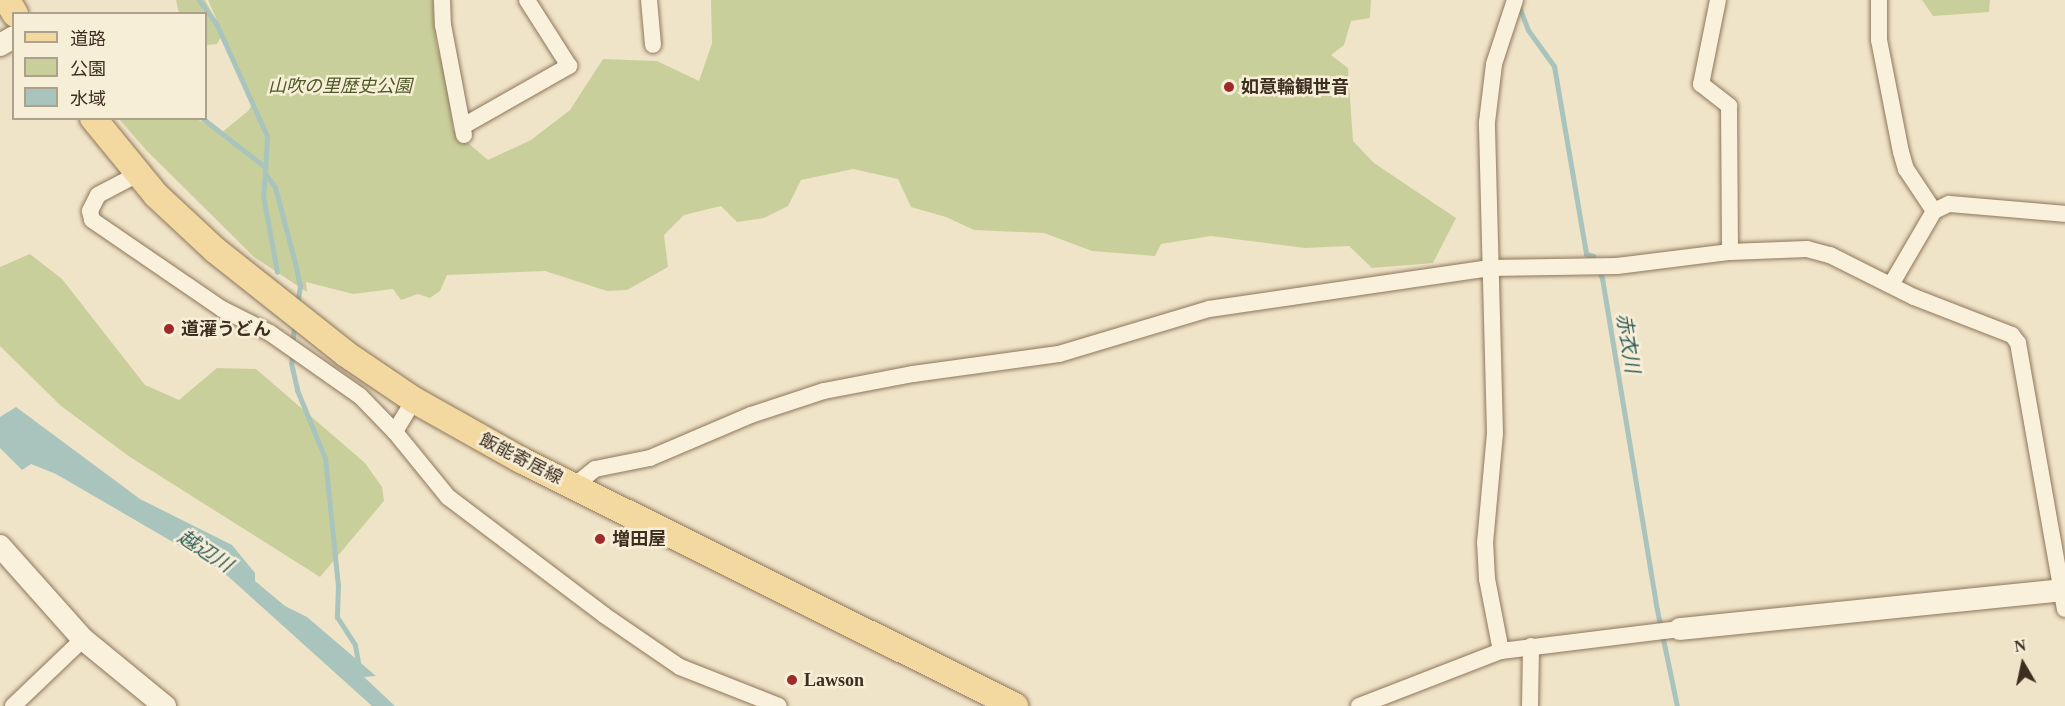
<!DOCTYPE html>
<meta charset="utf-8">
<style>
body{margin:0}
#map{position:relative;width:2065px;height:706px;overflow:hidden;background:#f0e4c8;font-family:"Times New Roman","Noto Sans JP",serif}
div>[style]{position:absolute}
.green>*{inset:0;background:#c9cf9b}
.water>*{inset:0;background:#a9c4bc}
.stream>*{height:5px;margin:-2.5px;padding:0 2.5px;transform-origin:2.5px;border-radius:2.5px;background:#a9c4bc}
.roads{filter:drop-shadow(0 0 2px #8d765c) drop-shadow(0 0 2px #8d765c)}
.street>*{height:16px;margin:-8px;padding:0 8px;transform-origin:8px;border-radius:8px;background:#faf1dc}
.secondary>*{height:22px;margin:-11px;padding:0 11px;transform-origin:11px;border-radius:11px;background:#faf1dc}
.primary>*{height:26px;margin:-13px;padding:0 13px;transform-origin:13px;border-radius:13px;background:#f3d9a0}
.dots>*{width:16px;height:16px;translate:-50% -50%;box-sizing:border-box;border:3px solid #f7eed8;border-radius:50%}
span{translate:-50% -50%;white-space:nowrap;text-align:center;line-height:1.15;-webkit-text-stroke:5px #f7eed8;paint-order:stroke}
.park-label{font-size:18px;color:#4d5a26;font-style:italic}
.poi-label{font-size:18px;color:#3d2e20;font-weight:700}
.left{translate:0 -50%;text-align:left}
.street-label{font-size:18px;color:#3d2e20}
.water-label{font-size:20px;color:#2f5d5a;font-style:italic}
.legend{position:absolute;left:12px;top:12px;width:195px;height:108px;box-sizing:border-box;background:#f7eed8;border:2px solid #ada18e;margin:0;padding:8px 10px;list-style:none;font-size:18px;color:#3d2e20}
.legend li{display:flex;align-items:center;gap:12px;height:30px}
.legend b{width:30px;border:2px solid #ada18e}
.north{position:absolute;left:1993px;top:634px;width:60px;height:60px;-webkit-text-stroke:4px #f7eed8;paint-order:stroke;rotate:351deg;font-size:16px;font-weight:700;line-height:24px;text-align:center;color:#3d2e20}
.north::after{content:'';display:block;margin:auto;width:21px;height:27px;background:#3d2e20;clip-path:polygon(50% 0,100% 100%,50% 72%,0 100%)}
</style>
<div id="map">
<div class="green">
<i style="clip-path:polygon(176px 0,205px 0,223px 33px,217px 44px,206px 45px,206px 14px,179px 13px)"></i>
<i style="clip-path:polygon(208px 0,433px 0,436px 42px,446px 79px,453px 130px,488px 160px,531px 140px,570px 110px,603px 59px,657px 61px,699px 81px,712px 43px,711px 0,1371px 0,1370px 18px,1351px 21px,1344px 45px,1331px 55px,1348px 68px,1353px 141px,1374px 163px,1456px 218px,1433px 263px,1372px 268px,1349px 246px,1305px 248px,1211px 236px,1161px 244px,1155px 256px,1092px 251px,1044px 233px,974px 230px,946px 217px,911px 207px,898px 179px,853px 169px,801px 180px,788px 206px,764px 218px,737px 222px,721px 206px,684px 215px,664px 235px,668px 267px,627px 290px,607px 291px,545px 271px,447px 275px,440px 291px,430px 298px,418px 294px,401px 300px,393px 289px,353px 294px,306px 282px,307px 292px,254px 257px,147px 151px,119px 119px,197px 119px,221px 133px,248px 111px,253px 103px)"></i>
<i style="clip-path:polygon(1922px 0,1990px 0,1989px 12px,1933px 16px)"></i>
<i style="clip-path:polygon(30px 254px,62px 279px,145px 385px,179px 400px,217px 368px,256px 369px,365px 463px,382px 487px,384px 501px,320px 577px,130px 457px,61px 406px,0 346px,0 267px)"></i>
</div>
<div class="water">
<i style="clip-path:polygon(16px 407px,140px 499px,232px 545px,255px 573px,255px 581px,285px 606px,307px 617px,376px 676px,364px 677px,395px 706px,372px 706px,221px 570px,56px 474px,31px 464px,22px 470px,0 448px,0 417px)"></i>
</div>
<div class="stream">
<i style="left:199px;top:0;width:29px;rotate:54deg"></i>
<i style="left:216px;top:23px;width:124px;rotate:65.7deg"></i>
<i style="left:267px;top:136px;width:38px;rotate:93deg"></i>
<i style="left:265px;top:174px;width:16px;rotate:52deg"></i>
<i style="left:275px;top:187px;width:79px;rotate:75.3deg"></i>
<i style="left:295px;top:263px;width:24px;rotate:78deg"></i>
<i style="left:300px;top:286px;width:20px;rotate:99deg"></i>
<i style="left:1518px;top:4px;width:28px;rotate:69deg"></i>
<i style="left:1528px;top:30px;width:44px;rotate:54.2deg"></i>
<i style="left:1554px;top:66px;width:191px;rotate:80.3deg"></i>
<i style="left:1586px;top:254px;width:7px;rotate:16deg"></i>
<i style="left:1593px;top:256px;width:24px;rotate:68deg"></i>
<i style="left:1602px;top:278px;width:331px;rotate:80.6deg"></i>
<i style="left:1656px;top:605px;width:103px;rotate:78.3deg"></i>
<i style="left:202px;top:118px;width:80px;rotate:37.9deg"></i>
<i style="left:265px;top:174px;width:21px;rotate:95deg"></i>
<i style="left:263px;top:195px;width:78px;rotate:79.7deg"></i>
<i style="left:294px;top:324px;width:39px;rotate:94deg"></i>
<i style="left:291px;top:363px;width:28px;rotate:77deg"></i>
<i style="left:297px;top:390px;width:74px;rotate:67.6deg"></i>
<i style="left:325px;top:458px;width:128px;rotate:84.2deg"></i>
<i style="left:338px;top:585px;width:32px;rotate:92deg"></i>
<i style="left:337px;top:617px;width:33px;rotate:57deg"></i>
<i style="left:355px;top:645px;width:22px;rotate:80deg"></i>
</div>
<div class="roads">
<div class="street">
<i style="left:442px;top:0;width:25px;rotate:88deg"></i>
<i style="left:443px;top:25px;width:112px;rotate:79.2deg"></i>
<i style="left:649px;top:0;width:45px;rotate:84.9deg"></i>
<i style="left:1718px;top:0;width:86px;rotate:101.4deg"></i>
<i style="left:1701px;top:84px;width:36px;rotate:38deg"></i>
<i style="left:1729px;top:106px;width:146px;rotate:89.6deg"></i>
<i style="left:1879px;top:0;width:40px;rotate:90deg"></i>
<i style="left:1879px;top:40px;width:114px;rotate:78.9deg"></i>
<i style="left:1901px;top:152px;width:18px;rotate:74deg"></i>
<i style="left:1906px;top:169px;width:50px;rotate:56.3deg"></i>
<i style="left:465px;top:125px;width:120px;rotate:-29.6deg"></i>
<i style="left:569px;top:66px;width:78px;rotate:-122.5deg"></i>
<i style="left:138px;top:174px;width:45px;rotate:152.3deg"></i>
<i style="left:98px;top:195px;width:18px;rotate:117deg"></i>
<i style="left:90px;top:211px;width:9px;rotate:77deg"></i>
<i style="left:92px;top:220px;width:158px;rotate:34.4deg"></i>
<i style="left:222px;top:309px;width:54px;rotate:26.6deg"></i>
<i style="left:270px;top:333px;width:110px;rotate:35deg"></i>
<i style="left:360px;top:396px;width:50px;rotate:45.8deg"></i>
<i style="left:1892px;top:283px;width:83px;rotate:-59.7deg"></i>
<i style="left:1934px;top:211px;width:17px;rotate:-25deg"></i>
<i style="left:1949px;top:204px;width:116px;rotate:4.9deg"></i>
<i style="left:414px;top:400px;width:37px;rotate:121deg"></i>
<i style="left:395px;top:432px;width:84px;rotate:50.8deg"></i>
<i style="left:448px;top:497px;width:196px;rotate:37.1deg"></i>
<i style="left:604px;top:615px;width:92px;rotate:34.4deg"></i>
<i style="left:680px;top:667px;width:106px;rotate:21.5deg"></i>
<i style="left:574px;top:486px;width:27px;rotate:-39deg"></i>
<i style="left:595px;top:469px;width:56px;rotate:-11.3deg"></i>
<i style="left:650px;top:458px;width:110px;rotate:-23.1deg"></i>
<i style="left:751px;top:415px;width:77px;rotate:-18.2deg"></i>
<i style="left:824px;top:391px;width:91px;rotate:-10.8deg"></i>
<i style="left:913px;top:374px;width:147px;rotate:-7.8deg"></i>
<i style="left:1059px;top:354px;width:157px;rotate:-16.7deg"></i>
<i style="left:1209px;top:309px;width:284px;rotate:-8.3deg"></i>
<i style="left:1490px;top:268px;width:127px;rotate:-0.9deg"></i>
<i style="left:1617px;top:266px;width:114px;rotate:-7.1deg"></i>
<i style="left:1730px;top:252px;width:77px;rotate:-2.2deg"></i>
<i style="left:1807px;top:249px;width:24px;rotate:15deg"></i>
<i style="left:1830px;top:255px;width:94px;rotate:26.6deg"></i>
<i style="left:1914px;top:297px;width:105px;rotate:21.2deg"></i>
<i style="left:2012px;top:335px;width:10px;rotate:53deg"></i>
<i style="left:2018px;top:343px;width:270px;rotate:80deg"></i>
<i style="left:1501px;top:651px;width:73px;rotate:-101deg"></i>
<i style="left:1487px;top:579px;width:36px;rotate:-93deg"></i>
<i style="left:1485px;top:543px;width:110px;rotate:-84.8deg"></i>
<i style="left:1495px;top:433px;width:311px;rotate:-91.5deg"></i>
<i style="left:1487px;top:122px;width:58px;rotate:-83.1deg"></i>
<i style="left:1494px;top:64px;width:67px;rotate:-71.8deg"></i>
<i style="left:13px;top:706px;width:97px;rotate:-43.7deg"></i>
<i style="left:1359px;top:706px;width:152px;rotate:-21.2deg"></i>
<i style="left:1501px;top:651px;width:180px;rotate:-7deg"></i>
<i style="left:1530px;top:706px;width:60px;rotate:-89deg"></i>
</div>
<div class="secondary">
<i style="left:0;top:45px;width:16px;rotate:-30deg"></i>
<i style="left:0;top:546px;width:125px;rotate:48.3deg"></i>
<i style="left:83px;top:639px;width:106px;rotate:39.3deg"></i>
<i style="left:1680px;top:629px;width:387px;rotate:-5.8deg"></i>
</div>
<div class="primary">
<i style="left:7px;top:0;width:16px;rotate:60deg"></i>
<i style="left:93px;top:118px;width:99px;rotate:50.7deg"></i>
<i style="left:156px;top:195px;width:81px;rotate:43deg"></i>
<i style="left:215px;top:250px;width:167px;rotate:38.4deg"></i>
<i style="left:346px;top:354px;width:82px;rotate:34.1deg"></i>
<i style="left:414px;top:400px;width:123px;rotate:29.3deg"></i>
<i style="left:521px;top:460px;width:552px;rotate:26.47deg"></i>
</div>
</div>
<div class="dots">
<i style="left:1229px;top:87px;background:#9e2a2b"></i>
<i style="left:169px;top:329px;background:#9e2a2b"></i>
<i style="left:600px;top:539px;background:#9e2a2b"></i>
<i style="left:792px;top:680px;background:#9e2a2b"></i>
</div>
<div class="park-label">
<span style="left:340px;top:86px">山吹の里歴史公園</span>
</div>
<div class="poi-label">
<span class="left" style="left:1241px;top:87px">如意輪観世音</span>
<span class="left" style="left:181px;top:329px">道灌うどん</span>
<span class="left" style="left:612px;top:539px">増田屋</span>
<span class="left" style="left:804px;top:680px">Lawson</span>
</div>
<div class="street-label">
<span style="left:521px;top:459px;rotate:27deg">飯能寄居線</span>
</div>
<div class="water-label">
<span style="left:1628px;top:343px;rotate:81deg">赤衣川</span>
<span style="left:205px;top:551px;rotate:33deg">越辺川</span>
</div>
<ul class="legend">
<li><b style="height:8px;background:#f3d9a0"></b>道路</li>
<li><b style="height:16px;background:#c9cf9b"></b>公園</li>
<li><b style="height:16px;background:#a9c4bc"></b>水域</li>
</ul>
<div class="north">N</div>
</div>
